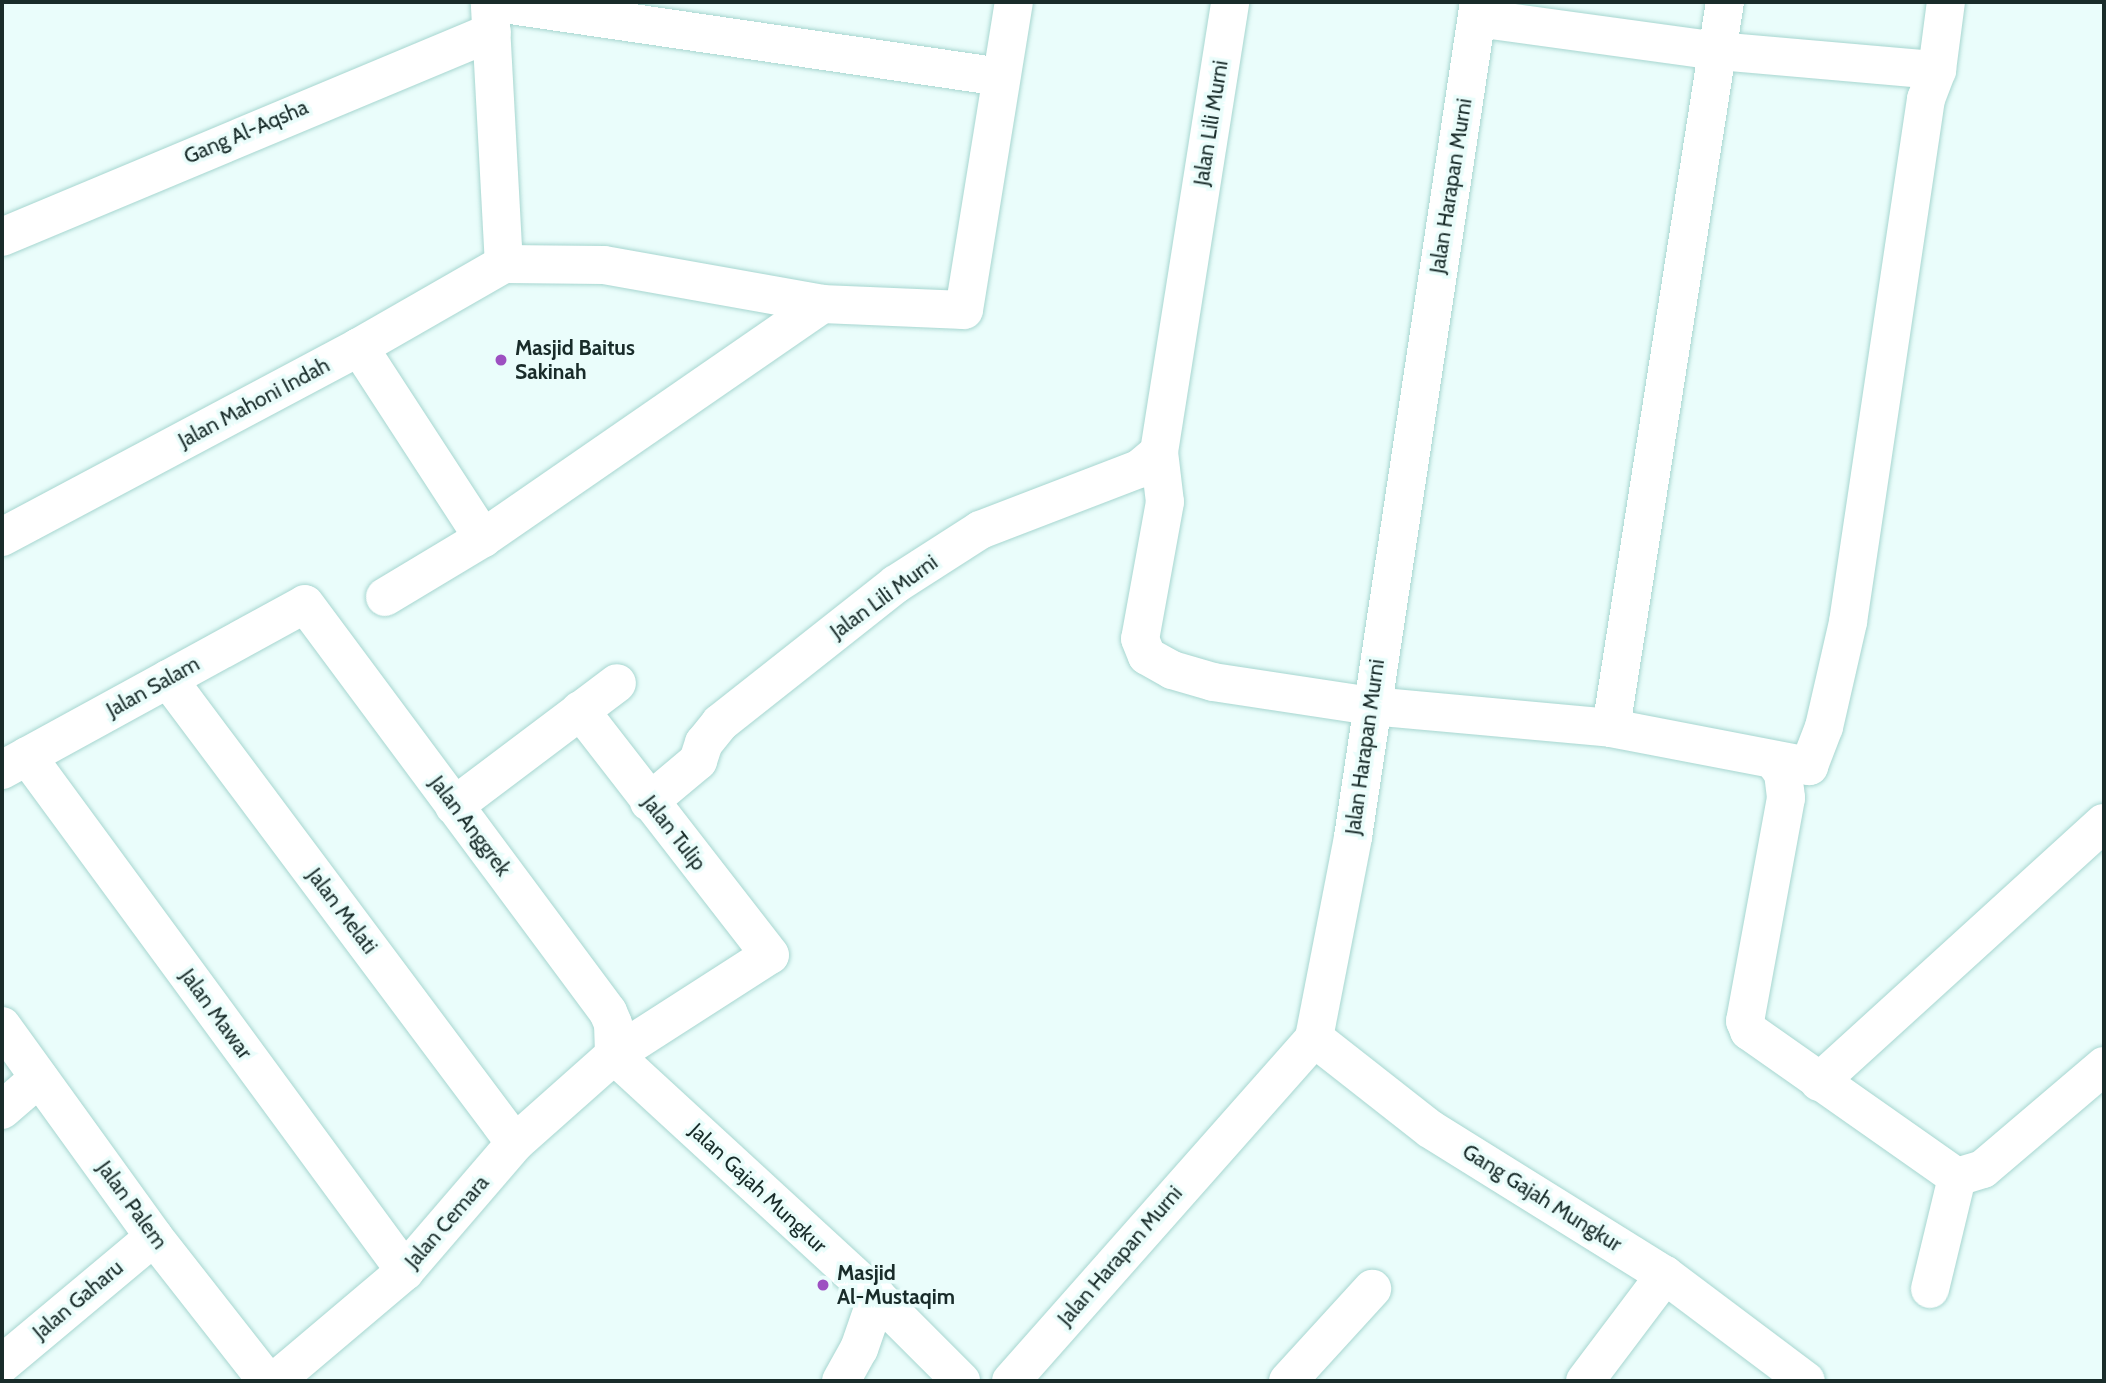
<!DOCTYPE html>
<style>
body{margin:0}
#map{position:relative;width:2106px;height:1383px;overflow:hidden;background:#eafdfb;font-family:Cabin,sans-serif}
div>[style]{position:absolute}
.roads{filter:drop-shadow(0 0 2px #a7d6d0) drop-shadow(0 0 2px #a7d6d0)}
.minor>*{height:38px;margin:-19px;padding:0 19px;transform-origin:19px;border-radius:19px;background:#fff}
.dots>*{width:19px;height:19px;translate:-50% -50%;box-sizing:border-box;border:4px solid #eafdfb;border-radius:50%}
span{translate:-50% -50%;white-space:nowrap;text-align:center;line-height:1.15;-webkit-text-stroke:7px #eafdfb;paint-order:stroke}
.street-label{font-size:21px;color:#192c2a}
.poi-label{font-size:21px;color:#192c2a;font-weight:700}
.left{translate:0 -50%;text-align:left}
.frame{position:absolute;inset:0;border:4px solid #192c2a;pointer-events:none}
</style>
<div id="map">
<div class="roads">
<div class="minor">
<i style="left:490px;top:2px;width:516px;rotate:8.35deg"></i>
<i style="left:490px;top:7px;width:257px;rotate:86.9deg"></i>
<i style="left:1477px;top:18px;width:243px;rotate:7.8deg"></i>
<i style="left:1718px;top:51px;width:220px;rotate:5deg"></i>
<i style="left:2px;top:237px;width:531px;rotate:-22.7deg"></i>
<i style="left:504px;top:264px;width:100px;rotate:0.6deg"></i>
<i style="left:604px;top:265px;width:221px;rotate:10.1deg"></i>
<i style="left:822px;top:304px;width:142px;rotate:2.4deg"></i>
<i style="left:964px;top:310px;width:312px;rotate:-80.8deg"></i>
<i style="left:359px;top:347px;width:228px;rotate:57deg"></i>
<i style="left:1159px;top:452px;width:50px;rotate:83.2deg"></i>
<i style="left:1165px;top:502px;width:139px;rotate:100.3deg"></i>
<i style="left:1140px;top:639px;width:18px;rotate:68deg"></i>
<i style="left:1147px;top:656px;width:29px;rotate:29deg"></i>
<i style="left:1172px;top:670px;width:43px;rotate:16.3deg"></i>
<i style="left:1213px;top:682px;width:160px;rotate:8.6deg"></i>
<i style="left:1371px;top:706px;width:241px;rotate:5.2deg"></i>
<i style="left:1611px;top:728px;width:202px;rotate:10.9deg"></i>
<i style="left:1809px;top:766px;width:42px;rotate:-69deg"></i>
<i style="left:1824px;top:727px;width:108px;rotate:-77.1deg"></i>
<i style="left:1848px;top:622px;width:529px;rotate:-81.52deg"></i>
<i style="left:1926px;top:99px;width:31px;rotate:-69deg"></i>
<i style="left:1937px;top:70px;width:69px;rotate:-82.5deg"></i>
<i style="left:2px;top:537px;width:404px;rotate:-28deg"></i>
<i style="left:359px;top:347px;width:167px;rotate:-29.8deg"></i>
<i style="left:385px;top:597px;width:114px;rotate:-31deg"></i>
<i style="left:483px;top:538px;width:412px;rotate:-34.6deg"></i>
<i style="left:168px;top:679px;width:579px;rotate:53.21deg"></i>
<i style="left:1611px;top:728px;width:735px;rotate:-81.08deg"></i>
<i style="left:27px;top:756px;width:639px;rotate:53.72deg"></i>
<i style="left:1774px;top:761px;width:15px;rotate:53deg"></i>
<i style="left:1783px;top:773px;width:25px;rotate:83deg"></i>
<i style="left:1786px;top:798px;width:227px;rotate:100.4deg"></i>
<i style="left:1745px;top:1021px;width:11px;rotate:68deg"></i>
<i style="left:1749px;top:1031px;width:254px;rotate:35.1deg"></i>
<i style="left:1957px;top:1177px;width:27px;rotate:-17deg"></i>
<i style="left:1983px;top:1169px;width:159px;rotate:-40.4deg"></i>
<i style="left:2px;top:770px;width:345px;rotate:-28.7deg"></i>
<i style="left:305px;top:604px;width:508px;rotate:53.4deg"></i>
<i style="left:608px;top:1012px;width:13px;rotate:67deg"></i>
<i style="left:613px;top:1024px;width:31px;rotate:88deg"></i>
<i style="left:649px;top:802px;width:64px;rotate:-39.9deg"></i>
<i style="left:698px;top:761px;width:19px;rotate:-72deg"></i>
<i style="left:704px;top:743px;width:26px;rotate:-51deg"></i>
<i style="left:720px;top:723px;width:224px;rotate:-38.3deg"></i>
<i style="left:896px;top:584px;width:100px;rotate:-32.7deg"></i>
<i style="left:980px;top:530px;width:170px;rotate:-21deg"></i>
<i style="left:1139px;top:469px;width:26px;rotate:-40deg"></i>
<i style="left:1159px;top:452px;width:456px;rotate:-81deg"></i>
<i style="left:454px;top:806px;width:204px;rotate:-37deg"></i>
<i style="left:2px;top:1026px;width:260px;rotate:54.2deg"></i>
<i style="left:154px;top:1237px;width:183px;rotate:51.9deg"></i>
<i style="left:1314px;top:1038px;width:147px;rotate:38.1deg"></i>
<i style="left:1430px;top:1129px;width:277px;rotate:31.9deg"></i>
<i style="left:1665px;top:1275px;width:133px;rotate:127deg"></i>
<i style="left:614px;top:1055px;width:357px;rotate:42.6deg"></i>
<i style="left:877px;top:1297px;width:119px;rotate:45deg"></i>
<i style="left:1819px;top:1082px;width:385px;rotate:-42.3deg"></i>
<i style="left:2px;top:1110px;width:49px;rotate:-40.9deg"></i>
<i style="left:1665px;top:1275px;width:176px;rotate:36.9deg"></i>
<i style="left:1930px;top:1289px;width:115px;rotate:-76.4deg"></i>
<i style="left:2px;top:1364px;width:198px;rotate:-39.9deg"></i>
<i style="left:275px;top:1381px;width:170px;rotate:-40.2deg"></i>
<i style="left:405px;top:1271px;width:169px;rotate:-49.3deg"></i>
<i style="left:515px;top:1143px;width:132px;rotate:-41.6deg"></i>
<i style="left:614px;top:1055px;width:185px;rotate:-32.7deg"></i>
<i style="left:770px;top:955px;width:310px;rotate:-127.8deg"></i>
<i style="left:841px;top:1381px;width:37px;rotate:-61deg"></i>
<i style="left:859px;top:1349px;width:55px;rotate:-70.9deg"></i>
<i style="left:1011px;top:1381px;width:458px;rotate:-48.5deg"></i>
<i style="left:1314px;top:1038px;width:205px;rotate:-79deg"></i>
<i style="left:1353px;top:837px;width:844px;rotate:-81.42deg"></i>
<i style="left:1288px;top:1381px;width:125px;rotate:-47.6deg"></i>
</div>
</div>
<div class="dots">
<i style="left:501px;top:360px;background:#9d50c1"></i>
<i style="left:823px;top:1285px;background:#9d50c1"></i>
</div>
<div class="street-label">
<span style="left:1211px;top:123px;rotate:-81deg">Jalan Lili Murni</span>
<span style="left:246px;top:132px;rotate:-23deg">Gang Al-Aqsha</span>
<span style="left:1451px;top:186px;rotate:-81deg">Jalan Harapan Murni</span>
<span style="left:254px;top:403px;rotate:-28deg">Jalan Mahoni Indah</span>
<span style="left:884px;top:597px;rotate:-36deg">Jalan Lili Murni</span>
<span style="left:153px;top:687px;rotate:-29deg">Jalan Salam</span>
<span style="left:1365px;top:747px;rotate:-82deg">Jalan Harapan Murni</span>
<span style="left:470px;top:826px;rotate:53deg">Jalan Anggrek</span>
<span style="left:674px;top:833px;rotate:52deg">Jalan Tulip</span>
<span style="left:342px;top:911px;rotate:53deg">Jalan Melati</span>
<span style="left:216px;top:1014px;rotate:54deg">Jalan Mawar</span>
<span style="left:758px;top:1188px;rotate:43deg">Jalan Gajah Mungkur</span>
<span style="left:1542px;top:1198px;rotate:32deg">Gang Gajah Mungkur</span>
<span style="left:132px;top:1205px;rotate:54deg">Jalan Palem</span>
<span style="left:447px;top:1222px;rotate:-49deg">Jalan Cemara</span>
<span style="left:1120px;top:1256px;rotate:-49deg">Jalan Harapan Murni</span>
<span style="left:78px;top:1300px;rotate:-40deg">Jalan Gaharu</span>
</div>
<div class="poi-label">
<span class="left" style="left:515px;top:360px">Masjid Baitus<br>Sakinah</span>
<span class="left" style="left:837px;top:1285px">Masjid<br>Al-Mustaqim</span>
</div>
<div class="frame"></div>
</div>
